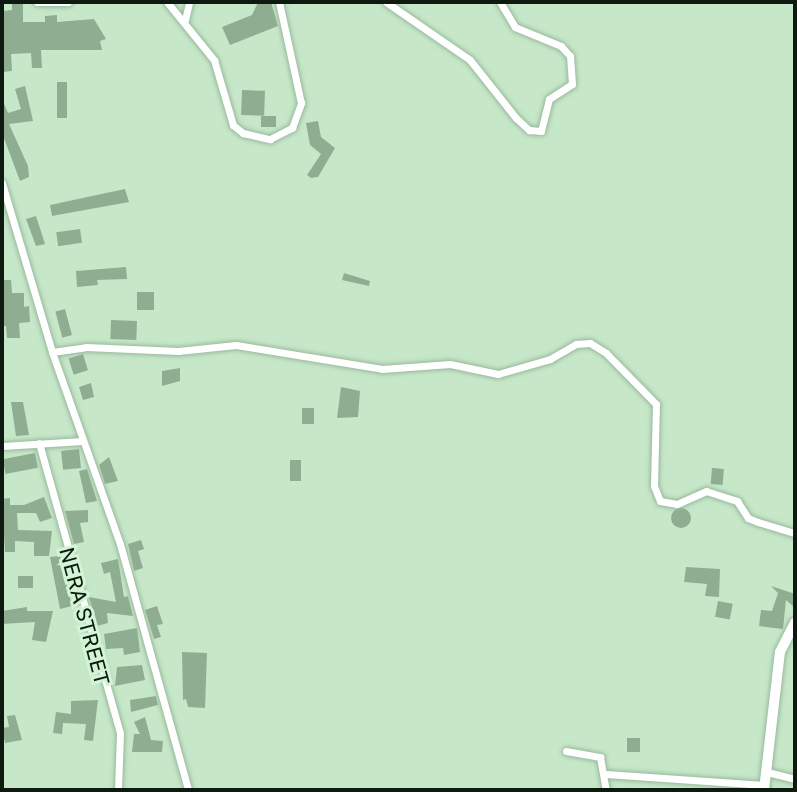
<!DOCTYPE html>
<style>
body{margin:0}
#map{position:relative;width:797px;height:792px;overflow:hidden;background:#c6e8c9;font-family:"Golos Text",sans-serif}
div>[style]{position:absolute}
.building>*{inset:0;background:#8fae91;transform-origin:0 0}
.round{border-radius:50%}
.roads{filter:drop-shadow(0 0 2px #99b99c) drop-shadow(0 0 2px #99b99c)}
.minor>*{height:7px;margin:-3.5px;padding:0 3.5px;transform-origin:3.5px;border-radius:3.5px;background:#fff}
.tertiary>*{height:10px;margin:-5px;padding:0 5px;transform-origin:5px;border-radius:5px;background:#fff}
span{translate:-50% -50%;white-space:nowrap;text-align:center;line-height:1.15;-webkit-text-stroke:6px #d3f5d6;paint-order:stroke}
.street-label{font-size:21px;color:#0e1a0f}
.frame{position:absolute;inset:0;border:4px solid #0e1a0f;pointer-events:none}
</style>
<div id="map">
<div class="building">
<i style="clip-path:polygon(258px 2px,271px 2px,278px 26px,230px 45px,222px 27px,252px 15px)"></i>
<i style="clip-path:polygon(12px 4px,23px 4px,23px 22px,45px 22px,45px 16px,57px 15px,57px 22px,94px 19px,106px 39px,100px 41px,102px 50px,41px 50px,42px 68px,32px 68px,31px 53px,11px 54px,12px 71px,3px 72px,2px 11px,12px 10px)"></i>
<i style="left:57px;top:82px;width:10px;height:36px"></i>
<i style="clip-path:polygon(25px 86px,33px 121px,9px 124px,28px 166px,29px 177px,20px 181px,2px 133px,2px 99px,8px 113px,21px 109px,15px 89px)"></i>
<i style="left:242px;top:90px;width:23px;height:25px;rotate:2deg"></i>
<i style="left:276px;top:116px;width:11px;height:15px;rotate:90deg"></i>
<i style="clip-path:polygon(318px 121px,321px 137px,335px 148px,318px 177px,311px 178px,307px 175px,321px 154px,310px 145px,306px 123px)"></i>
<i style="clip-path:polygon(125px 189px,129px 202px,52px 216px,50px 205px)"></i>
<i style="clip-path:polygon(36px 216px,45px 244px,36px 246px,26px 219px)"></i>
<i style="left:80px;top:229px;width:14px;height:24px;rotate:82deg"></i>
<i style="clip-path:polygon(126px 267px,127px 279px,97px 280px,98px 285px,77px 287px,76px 271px)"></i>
<i style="clip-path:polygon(344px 273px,370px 281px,369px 286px,342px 280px)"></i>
<i style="clip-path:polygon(2px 280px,11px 280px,12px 293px,24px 293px,24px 307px,29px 306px,30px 322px,19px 323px,20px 338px,7px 338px,6px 326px,2px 326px)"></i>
<i style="left:137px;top:292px;width:17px;height:18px"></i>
<i style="left:65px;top:309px;width:27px;height:10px;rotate:75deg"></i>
<i style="left:111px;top:320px;width:26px;height:19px;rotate:2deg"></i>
<i style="left:83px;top:354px;width:17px;height:15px;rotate:73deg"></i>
<i style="clip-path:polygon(180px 368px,180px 381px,162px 386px,162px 371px)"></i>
<i style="clip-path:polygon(91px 383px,94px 397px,83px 400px,79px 387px)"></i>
<i style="clip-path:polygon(341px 387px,360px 391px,358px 417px,337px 418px)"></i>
<i style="clip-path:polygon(11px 402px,23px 402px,29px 435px,16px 436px)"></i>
<i style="left:302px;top:408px;width:12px;height:16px"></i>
<i style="left:79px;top:449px;width:19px;height:18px;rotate:84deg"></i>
<i style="left:35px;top:453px;width:15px;height:33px;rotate:79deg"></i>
<i style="clip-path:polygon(109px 457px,118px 481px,105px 484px,99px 465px)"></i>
<i style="left:290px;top:460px;width:11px;height:21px"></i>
<i style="left:712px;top:468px;width:12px;height:16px;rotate:5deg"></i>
<i style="clip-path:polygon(87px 469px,97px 501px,86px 503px,79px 471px)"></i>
<i style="clip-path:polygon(44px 497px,52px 518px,40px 522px,36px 513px,17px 513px,18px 530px,52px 531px,49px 556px,34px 556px,34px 542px,15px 541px,15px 552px,5px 552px,2px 499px,10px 498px,10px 505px,24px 505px)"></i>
<i class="round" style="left:671px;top:508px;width:20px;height:20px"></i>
<i style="clip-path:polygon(88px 510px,88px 522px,80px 523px,84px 542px,74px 544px,65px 511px)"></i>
<i style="clip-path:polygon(141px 540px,144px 549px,138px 551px,143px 568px,134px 571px,128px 544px)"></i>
<i style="clip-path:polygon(60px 556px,72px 606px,60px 609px,50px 557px)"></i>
<i style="clip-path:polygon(118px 559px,124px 597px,128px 596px,133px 616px,107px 613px,108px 623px,97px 626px,89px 597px,116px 602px,110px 572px,104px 574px,101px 563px)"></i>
<i style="clip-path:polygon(686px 567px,720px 569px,719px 597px,705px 596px,707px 584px,684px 582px)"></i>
<i style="left:18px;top:576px;width:15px;height:12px"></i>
<i style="clip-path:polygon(771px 586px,795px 594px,795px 608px,786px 600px,783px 629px,759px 626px,761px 610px,772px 611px,778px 593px)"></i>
<i style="left:718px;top:601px;width:15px;height:16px;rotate:11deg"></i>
<i style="clip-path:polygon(157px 606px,163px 624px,157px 625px,161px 637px,154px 639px,145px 610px)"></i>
<i style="clip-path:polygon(27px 607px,27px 611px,53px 611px,46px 642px,32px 640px,35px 622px,2px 624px,2px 611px)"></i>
<i style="clip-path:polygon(137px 628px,140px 652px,124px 655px,123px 648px,106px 649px,104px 634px)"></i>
<i style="clip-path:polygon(182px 652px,207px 653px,205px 708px,188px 707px,186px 699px,183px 700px)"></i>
<i style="clip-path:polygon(142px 665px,145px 680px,115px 686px,117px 667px)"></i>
<i style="clip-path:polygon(156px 696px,158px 705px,131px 712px,130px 700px)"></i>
<i style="clip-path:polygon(98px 700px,93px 741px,84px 740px,86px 724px,63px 723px,62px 734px,53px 733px,56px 712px,71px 714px,71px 701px)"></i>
<i style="clip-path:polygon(15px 715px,22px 740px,5px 743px,2px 728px,9px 727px,7px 716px)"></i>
<i style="clip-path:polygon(145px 717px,151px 740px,163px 741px,162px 752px,132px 752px,134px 734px,140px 734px,134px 722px)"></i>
<i style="left:627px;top:738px;width:13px;height:14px"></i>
</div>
<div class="roads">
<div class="minor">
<i style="left:37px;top:2px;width:31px"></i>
<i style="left:167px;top:2px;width:75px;rotate:51deg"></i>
<i style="left:214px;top:60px;width:68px;rotate:73.7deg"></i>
<i style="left:233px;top:125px;width:13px;rotate:39deg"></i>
<i style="left:243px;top:133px;width:28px;rotate:13deg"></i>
<i style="left:270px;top:139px;width:25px;rotate:-27deg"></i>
<i style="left:292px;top:128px;width:27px;rotate:-70deg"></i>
<i style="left:301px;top:103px;width:103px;rotate:-102.3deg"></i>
<i style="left:386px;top:2px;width:102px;rotate:34.6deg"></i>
<i style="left:470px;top:60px;width:74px;rotate:51.6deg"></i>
<i style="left:516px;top:118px;width:18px;rotate:43deg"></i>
<i style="left:529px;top:130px;width:12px;rotate:5deg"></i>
<i style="left:541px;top:131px;width:33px;rotate:-76deg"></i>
<i style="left:549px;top:99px;width:27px;rotate:-33deg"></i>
<i style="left:572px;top:84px;width:28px;rotate:-94deg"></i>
<i style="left:570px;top:56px;width:13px;rotate:-132deg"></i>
<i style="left:561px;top:46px;width:50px;rotate:-157.6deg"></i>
<i style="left:515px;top:27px;width:29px;rotate:-121deg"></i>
<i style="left:185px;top:20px;width:18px;rotate:-77deg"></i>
<i style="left:2px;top:183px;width:176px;rotate:73.5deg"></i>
<i style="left:52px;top:352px;width:204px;rotate:70.5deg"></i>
<i style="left:120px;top:544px;width:255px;rotate:74.5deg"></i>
<i style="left:52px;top:352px;width:34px;rotate:-8deg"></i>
<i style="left:86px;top:347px;width:92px;rotate:2.5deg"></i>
<i style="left:178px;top:351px;width:58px;rotate:-5.9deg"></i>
<i style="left:236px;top:345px;width:148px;rotate:9.3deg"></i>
<i style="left:382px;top:369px;width:68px;rotate:-4.2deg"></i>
<i style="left:450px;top:364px;width:49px;rotate:11.8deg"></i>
<i style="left:498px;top:374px;width:54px;rotate:-16.1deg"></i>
<i style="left:550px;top:359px;width:30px;rotate:-30deg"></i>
<i style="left:576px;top:344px;width:14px;rotate:-4deg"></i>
<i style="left:590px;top:343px;width:19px;rotate:32deg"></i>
<i style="left:606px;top:353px;width:71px;rotate:45.6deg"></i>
<i style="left:656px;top:404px;width:82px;rotate:91.4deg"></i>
<i style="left:654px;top:486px;width:16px;rotate:68deg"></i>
<i style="left:660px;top:501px;width:17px;rotate:10deg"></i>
<i style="left:677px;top:504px;width:32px;rotate:-24deg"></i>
<i style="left:706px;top:491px;width:33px;rotate:18deg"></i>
<i style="left:737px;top:501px;width:20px;rotate:57deg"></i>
<i style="left:748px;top:518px;width:11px;rotate:22deg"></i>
<i style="left:758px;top:522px;width:39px;rotate:17deg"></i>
<i style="left:39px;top:443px;width:301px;rotate:74.4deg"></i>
<i style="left:120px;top:733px;width:57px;rotate:92deg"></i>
<i style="left:2px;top:446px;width:81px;rotate:-3.5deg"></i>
<i style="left:566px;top:751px;width:35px;rotate:10deg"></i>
<i style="left:600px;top:757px;width:34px;rotate:80deg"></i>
<i style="left:767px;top:772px;width:29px;rotate:14deg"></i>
<i style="left:606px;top:774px;width:159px;rotate:4deg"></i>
</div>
<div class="tertiary">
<i style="left:764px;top:790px;width:139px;rotate:-83.4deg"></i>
<i style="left:780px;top:652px;width:33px;rotate:-63deg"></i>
</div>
</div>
<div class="street-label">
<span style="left:85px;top:616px;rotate:75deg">NERA STREET</span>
</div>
<div class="frame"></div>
</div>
